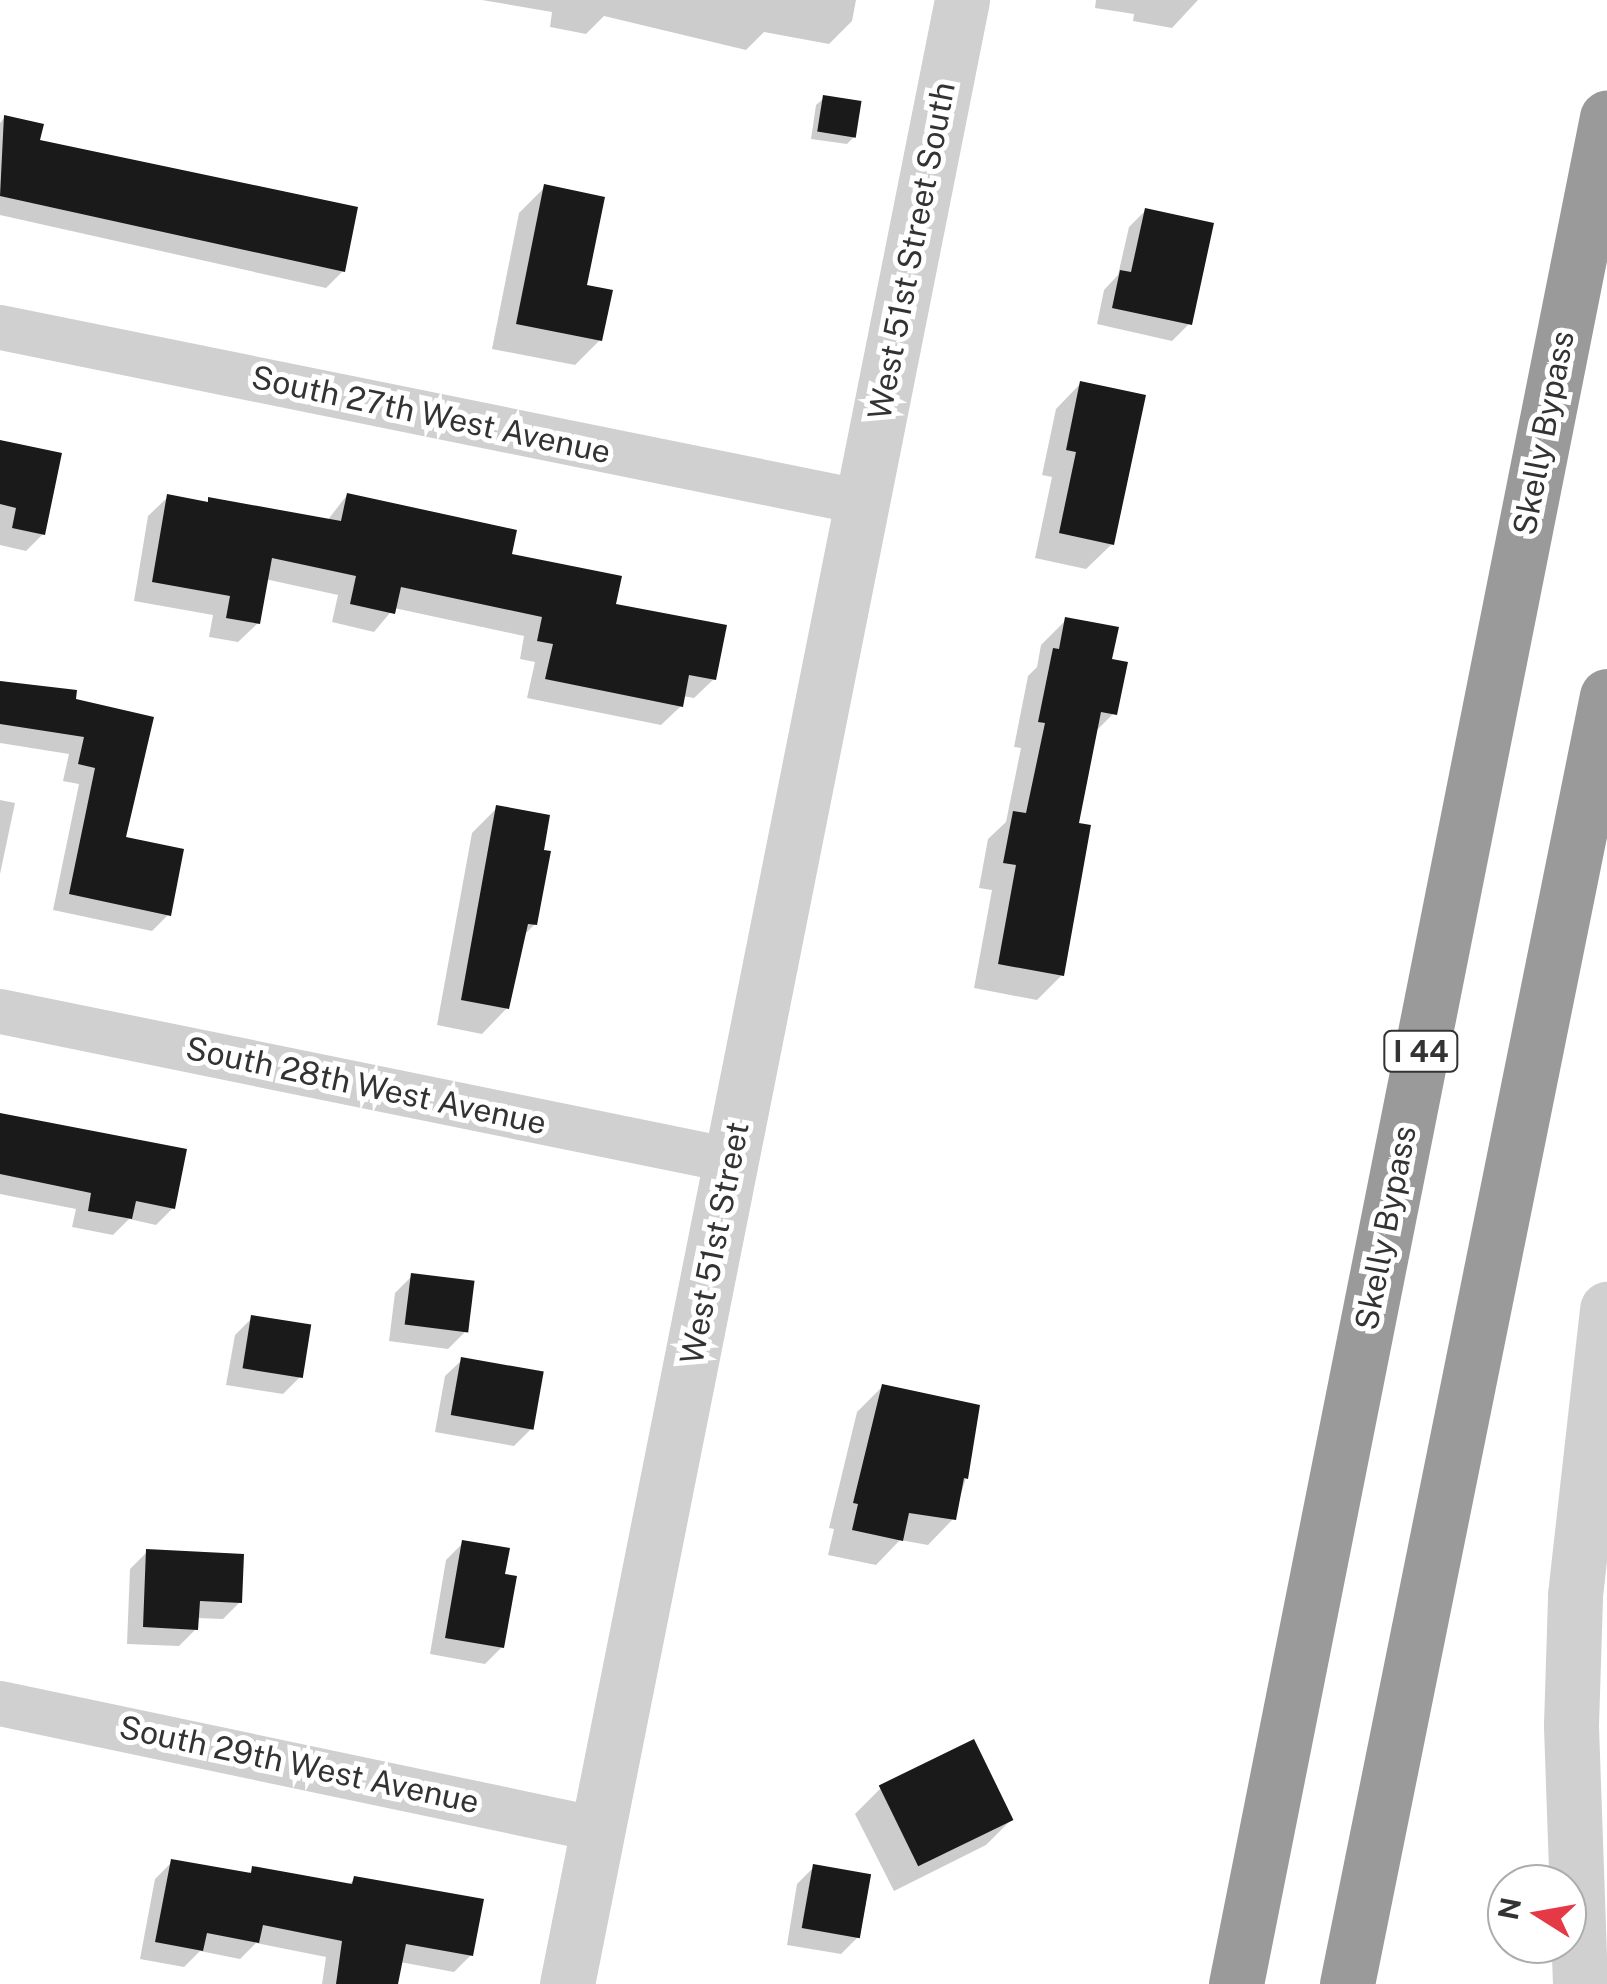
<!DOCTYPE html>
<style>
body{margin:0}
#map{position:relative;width:1607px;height:1984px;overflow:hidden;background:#fff;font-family:"Public Sans",sans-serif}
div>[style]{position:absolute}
.shadow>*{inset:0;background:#0003}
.building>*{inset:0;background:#1a1a1a;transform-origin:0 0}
.minor>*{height:45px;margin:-22.5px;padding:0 22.5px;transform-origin:22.5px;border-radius:22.5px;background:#d0d0d0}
.tertiary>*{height:55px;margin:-27.5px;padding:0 27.5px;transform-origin:27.5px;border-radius:27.5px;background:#d0d0d0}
.motorway>*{height:55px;margin:-27.5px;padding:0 27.5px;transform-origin:27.5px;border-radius:27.5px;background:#9a9a9a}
span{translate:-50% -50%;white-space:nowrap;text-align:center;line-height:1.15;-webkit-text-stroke:10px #fff;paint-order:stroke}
.shield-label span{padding:2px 8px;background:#fff;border:2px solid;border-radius:8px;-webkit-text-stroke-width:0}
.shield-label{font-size:30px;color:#333;font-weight:700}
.street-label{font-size:32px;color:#333}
.north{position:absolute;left:1487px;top:1864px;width:100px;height:100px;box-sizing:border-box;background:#fff;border:2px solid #adadad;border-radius:50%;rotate:281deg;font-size:28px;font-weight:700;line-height:40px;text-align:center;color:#333}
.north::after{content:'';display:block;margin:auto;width:35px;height:45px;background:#e63946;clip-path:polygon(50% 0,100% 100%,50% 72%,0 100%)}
</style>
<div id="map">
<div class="shadow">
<i style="clip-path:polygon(482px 0,856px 0,852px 21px,829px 44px,764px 32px,746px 50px,604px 16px,586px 34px,550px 27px,552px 12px)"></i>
<i style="clip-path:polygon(1096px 0,1198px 0,1172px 28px,1133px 21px,1134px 14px,1095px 8px)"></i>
<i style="clip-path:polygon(824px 98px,855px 136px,847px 144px,811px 139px,816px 105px)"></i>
<i style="clip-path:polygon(5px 117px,37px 142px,343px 271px,326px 288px,0 215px,0 123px)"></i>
<i style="clip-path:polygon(545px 187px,600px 340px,575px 365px,492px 349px,519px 213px)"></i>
<i style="clip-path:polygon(1146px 210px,1189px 324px,1172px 341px,1097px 324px,1104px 290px,1118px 275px,1129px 227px)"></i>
<i style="clip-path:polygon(1081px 383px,1112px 544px,1086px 569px,1035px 558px,1052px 477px,1042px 475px,1056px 409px)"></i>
<i style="clip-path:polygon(0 442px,43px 534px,26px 551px,0 545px)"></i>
<i style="clip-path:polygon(347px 495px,509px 556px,613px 606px,714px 679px,694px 698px,682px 696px,681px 706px,661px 725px,527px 698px,535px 662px,520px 659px,524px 636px,394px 608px,374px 632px,332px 622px,338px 595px,265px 579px,258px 623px,238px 642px,209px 637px,213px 615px,134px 601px,148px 516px,168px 497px,327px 521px)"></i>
<i style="clip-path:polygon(1066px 620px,1110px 661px,1114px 713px,1094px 733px,1076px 825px,1062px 975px,1037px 1000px,974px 988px,992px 890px,979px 888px,988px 839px,1006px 822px,1021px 748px,1014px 747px,1028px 676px,1037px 667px,1041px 645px)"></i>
<i style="clip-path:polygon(0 681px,74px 692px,73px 701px,123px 839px,168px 915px,152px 931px,53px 910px,79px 784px,63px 781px,69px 754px,0 743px)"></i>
<i style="clip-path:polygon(0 800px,15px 803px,0 874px)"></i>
<i style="clip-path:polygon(497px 808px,535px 924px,523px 936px,507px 1008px,482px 1034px,437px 1025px,472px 833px)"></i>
<i style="clip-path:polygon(0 1117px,173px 1208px,156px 1225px,129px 1219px,113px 1235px,72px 1227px,76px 1209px,0 1194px)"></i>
<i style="clip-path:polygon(412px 1276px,465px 1332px,448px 1349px,389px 1341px,395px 1293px)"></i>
<i style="clip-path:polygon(252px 1318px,300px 1377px,283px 1394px,226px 1385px,235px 1335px)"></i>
<i style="clip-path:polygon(462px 1360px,531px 1429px,514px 1446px,435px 1432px,445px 1376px)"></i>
<i style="clip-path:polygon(882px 1387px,966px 1478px,953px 1519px,928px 1545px,900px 1540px,876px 1565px,828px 1555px,834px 1529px,829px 1528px,857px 1412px)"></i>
<i style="clip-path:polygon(463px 1543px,502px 1576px,502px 1647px,485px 1664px,430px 1654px,446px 1560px)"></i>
<i style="clip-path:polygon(147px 1552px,240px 1602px,223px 1619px,196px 1618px,196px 1629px,179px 1646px,127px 1644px,130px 1569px)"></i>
<i style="clip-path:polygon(880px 1789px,1011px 1820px,986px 1845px,894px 1891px,855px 1814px)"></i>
<i style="clip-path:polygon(172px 1862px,247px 1875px,253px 1869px,347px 1886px,355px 1879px,471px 1955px,454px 1972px,400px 1962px,396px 1984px,322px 1984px,326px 1957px,256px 1943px,240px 1959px,200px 1951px,184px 1967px,140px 1959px,155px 1879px)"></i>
<i style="clip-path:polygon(814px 1867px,858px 1937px,841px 1954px,787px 1945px,797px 1884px)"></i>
</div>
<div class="building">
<i style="left:823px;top:95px;width:39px;height:37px;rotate:9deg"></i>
<i style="clip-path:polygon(4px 115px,44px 124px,40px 140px,358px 207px,345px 272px,0 196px)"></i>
<i style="clip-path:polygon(544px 184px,605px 197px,587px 285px,613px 290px,602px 341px,516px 324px)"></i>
<i style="clip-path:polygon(1145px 208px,1214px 223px,1192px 325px,1112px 308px,1120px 270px,1131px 272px)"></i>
<i style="clip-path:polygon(1080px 381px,1146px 395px,1114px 545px,1059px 533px,1076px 452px,1066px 450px)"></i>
<i style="clip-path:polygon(0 440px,62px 453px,45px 535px,12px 528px,16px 508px,0 504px)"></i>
<i style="clip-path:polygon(347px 493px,517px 530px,512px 554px,622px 576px,616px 604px,727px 625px,716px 680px,689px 675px,683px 707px,545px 679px,553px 644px,537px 641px,542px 617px,401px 587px,395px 614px,350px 604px,356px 576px,272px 558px,260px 624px,226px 618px,230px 596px,152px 582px,167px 494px,208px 502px,208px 497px,341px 521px)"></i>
<i style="clip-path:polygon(1065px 617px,1119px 627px,1112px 659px,1128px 662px,1117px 715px,1101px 712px,1079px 823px,1091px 825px,1064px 976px,998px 964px,1016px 865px,1003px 863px,1013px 811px,1026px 813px,1045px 723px,1038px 722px,1053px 648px,1059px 649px)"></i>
<i style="clip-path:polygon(0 681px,77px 690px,76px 699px,154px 717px,126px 837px,184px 849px,171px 916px,69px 894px,95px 768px,78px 764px,84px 737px,0 724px)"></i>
<i style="clip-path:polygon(496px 805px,550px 815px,544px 850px,551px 851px,537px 925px,528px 924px,509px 1009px,461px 1000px)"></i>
<i style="clip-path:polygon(0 1113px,187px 1149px,175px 1209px,136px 1201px,132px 1219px,88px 1211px,91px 1193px,0 1174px)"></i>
<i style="left:411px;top:1273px;width:64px;height:52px;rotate:7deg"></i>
<i style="left:251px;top:1315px;width:61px;height:54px;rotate:9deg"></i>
<i style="left:461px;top:1357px;width:84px;height:59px;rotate:10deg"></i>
<i style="clip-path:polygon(882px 1384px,980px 1405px,968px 1479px,964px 1478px,956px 1520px,909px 1513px,903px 1541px,852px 1530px,858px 1504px,853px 1503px)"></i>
<i style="clip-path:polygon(462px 1540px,510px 1548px,505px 1574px,517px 1576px,504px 1648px,445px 1638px)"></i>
<i style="clip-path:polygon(146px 1549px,244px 1554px,242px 1603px,200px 1601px,198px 1630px,143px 1627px)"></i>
<i style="left:974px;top:1739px;width:90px;height:106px;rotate:64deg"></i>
<i style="clip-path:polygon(171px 1859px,251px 1873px,252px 1866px,352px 1884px,354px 1876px,484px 1899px,473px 1956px,406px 1944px,398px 1984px,336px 1984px,342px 1941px,263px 1925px,259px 1943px,207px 1933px,203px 1951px,155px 1942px)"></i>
<i style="left:813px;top:1864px;width:59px;height:65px;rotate:10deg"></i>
</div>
<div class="minor">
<i style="left:0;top:327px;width:881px;rotate:11.46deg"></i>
<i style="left:0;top:1011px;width:746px;rotate:11.52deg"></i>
<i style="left:0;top:1703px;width:611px;rotate:11.9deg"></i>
</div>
<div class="tertiary">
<i style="left:567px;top:1984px;width:2023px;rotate:-78.74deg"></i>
<i style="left:1580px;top:1984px;width:259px;rotate:-92deg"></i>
<i style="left:1571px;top:1725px;width:130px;rotate:-88.2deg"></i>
<i style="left:1575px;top:1595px;width:288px;rotate:-83.6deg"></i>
</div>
<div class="motorway">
<i style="left:1236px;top:1984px;width:1903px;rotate:-78.76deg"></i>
<i style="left:1347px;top:1984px;width:1314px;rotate:-78.59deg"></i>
</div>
<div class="shield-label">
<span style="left:1421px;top:1051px">I 44</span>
</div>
<div class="street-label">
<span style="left:912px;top:251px;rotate:-79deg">West 51st Street South</span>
<span style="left:431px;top:415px;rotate:12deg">South 27th West Avenue</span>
<span style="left:1544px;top:433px;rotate:-79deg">Skelly Bypass</span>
<span style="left:366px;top:1086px;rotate:12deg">South 28th West Avenue</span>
<span style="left:1386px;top:1228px;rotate:-79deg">Skelly Bypass</span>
<span style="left:715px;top:1243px;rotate:-79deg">West 51st Street</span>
<span style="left:299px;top:1765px;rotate:12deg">South 29th West Avenue</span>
</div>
<div class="north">N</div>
</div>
